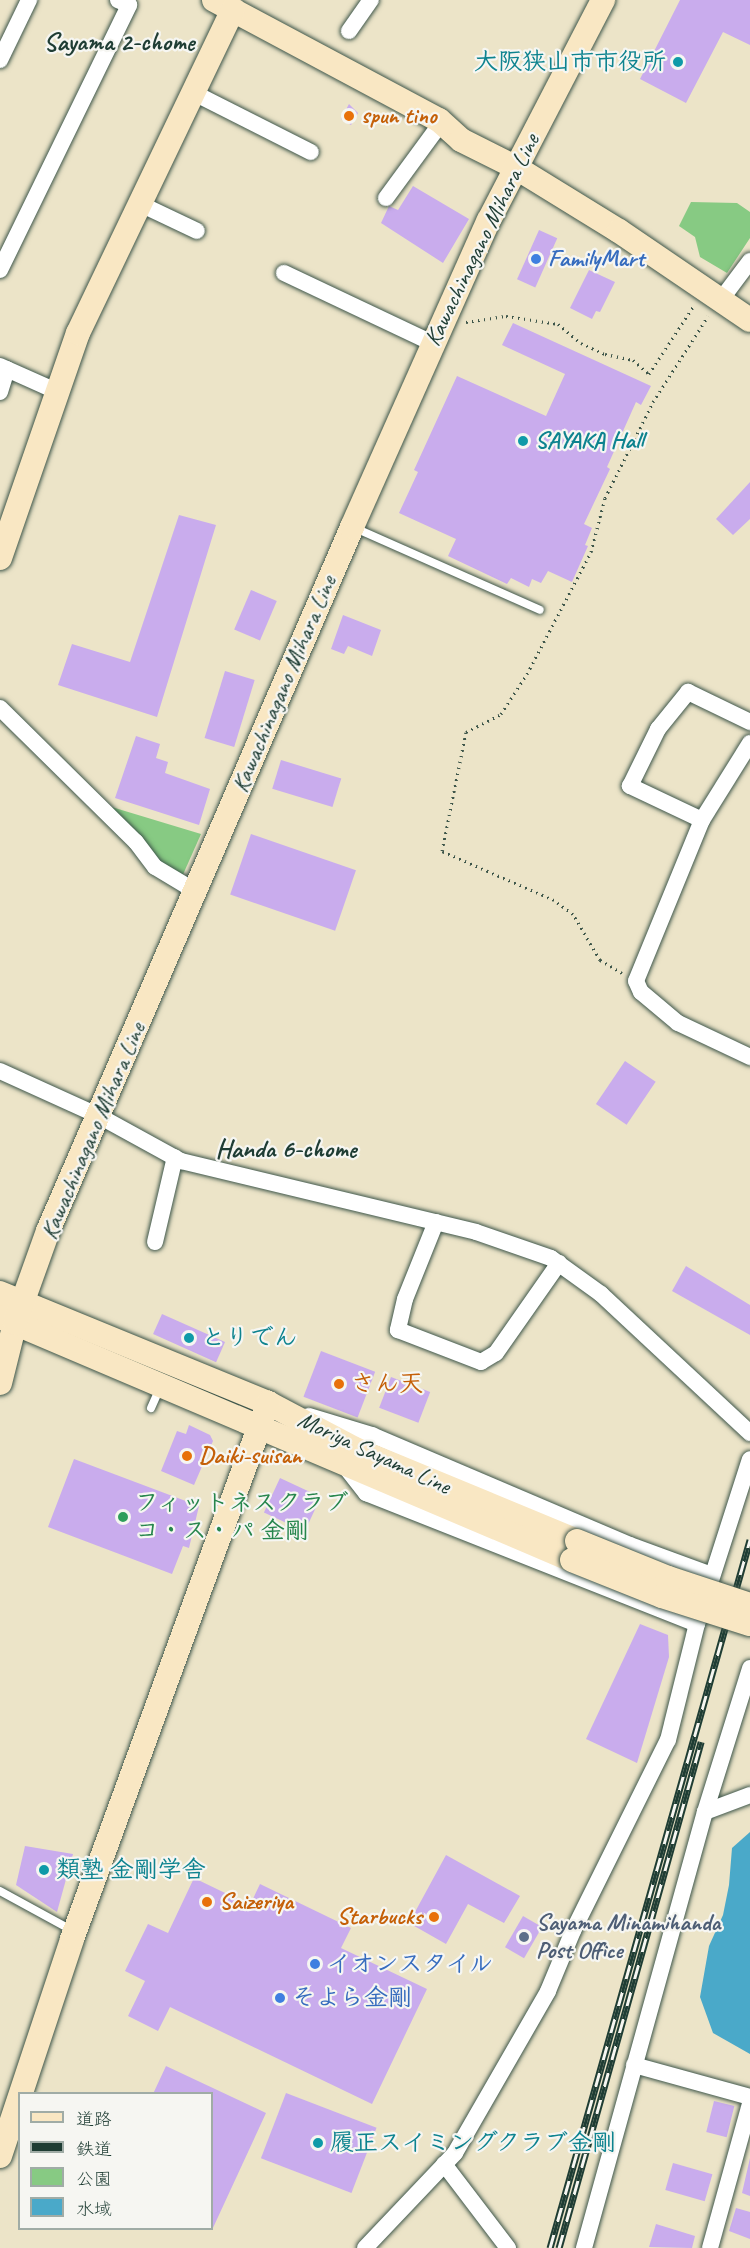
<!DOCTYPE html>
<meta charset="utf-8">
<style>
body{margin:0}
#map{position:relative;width:750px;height:2248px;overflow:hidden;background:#ece4c8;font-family:Caveat,"Klee One",sans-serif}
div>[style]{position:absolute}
.green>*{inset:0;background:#87ca83}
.water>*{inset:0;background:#4aa9c9}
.building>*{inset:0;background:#c9aced;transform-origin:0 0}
.path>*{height:3px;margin-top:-1.5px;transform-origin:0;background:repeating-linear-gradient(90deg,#3e564a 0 1.5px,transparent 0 6px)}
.roads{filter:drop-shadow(0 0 2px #3e564a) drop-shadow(0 0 2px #3e564a)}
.lane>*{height:8px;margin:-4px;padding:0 4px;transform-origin:4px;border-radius:4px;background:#fff}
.street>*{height:16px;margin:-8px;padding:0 8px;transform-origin:8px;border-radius:8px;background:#fff}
.secondary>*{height:24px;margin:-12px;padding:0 12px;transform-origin:12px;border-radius:12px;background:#f9e7c3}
.rail>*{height:7px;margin-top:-3.5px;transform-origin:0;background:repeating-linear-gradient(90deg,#f6f6f2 0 14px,#1f3d34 0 28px);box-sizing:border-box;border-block:2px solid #1f3d34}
.bridges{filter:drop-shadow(0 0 2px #3e564a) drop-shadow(0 0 2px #3e564a)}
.secondary-bridge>*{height:24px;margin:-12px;padding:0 12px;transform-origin:12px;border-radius:12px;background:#f9e7c3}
.dots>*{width:16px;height:16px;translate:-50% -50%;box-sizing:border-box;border:3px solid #f6f6f2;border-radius:50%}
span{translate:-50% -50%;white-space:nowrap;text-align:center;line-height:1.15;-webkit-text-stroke:4.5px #f6f6f2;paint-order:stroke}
.culture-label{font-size:24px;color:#0d838f;font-weight:700}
.right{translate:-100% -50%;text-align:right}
.left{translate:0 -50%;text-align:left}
.food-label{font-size:24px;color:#c56008;font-weight:700}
.street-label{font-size:24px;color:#1f3d34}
.shop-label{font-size:24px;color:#366cbe;font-weight:700}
.leisure-label{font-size:24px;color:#27864d;font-weight:700}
.service-label{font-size:24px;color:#4e5e75;font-weight:700}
.neighbourhood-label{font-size:26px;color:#1f3d34;font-weight:700}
.legend{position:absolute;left:18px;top:2092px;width:195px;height:138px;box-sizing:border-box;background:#f6f6f2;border:2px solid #a0aca6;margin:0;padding:8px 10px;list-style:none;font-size:18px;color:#1f3d34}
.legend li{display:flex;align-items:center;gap:12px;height:30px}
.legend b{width:30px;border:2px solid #a0aca6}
</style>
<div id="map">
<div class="green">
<i style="clip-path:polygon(691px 202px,737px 203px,750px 212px,750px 238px,727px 273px,700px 257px,695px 237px,679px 226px)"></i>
<i style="clip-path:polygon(105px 805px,201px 834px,181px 879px,162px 866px)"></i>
</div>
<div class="water">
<i style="clip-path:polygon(750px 1832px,750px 2054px,713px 2033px,700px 1997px,709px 1946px,723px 1915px,729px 1885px,732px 1848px)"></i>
</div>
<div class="building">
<i style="clip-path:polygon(680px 0,750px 0,750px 45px,723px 32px,686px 103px,640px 79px)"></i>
<i style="clip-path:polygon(349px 104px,358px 113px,351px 125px,341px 119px)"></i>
<i style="clip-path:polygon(413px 186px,469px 219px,443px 263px,381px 223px,389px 206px,398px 210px)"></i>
<i style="left:539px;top:230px;width:20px;height:54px;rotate:24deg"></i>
<i style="clip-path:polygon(589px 270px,615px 282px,600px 312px,596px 311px,592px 319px,570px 308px)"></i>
<i style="clip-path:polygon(513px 323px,651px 386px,641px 405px,636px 402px,607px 467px,610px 469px,584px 524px,592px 528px,585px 545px,588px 546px,572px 582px,548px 571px,541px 583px,532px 579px,529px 587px,511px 578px,507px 584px,448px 556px,456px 539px,399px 513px,418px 472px,414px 470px,457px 376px,546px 416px,565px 374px,502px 345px)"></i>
<i style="clip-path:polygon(750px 482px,750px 519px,733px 535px,716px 519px)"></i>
<i style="clip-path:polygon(179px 515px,216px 525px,157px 717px,58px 685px,72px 644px,130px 662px)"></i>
<i style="left:251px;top:590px;width:28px;height:43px;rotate:23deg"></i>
<i style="clip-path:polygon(343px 615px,381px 630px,372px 656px,348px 646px,344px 654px,331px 649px)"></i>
<i style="left:225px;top:671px;width:31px;height:70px;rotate:17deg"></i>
<i style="clip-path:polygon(136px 736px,160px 744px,156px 758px,168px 762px,165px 773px,210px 789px,199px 825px,115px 798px)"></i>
<i style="left:281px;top:760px;width:63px;height:30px;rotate:17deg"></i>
<i style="left:251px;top:834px;width:111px;height:64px;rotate:19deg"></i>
<i style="left:625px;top:1061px;width:37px;height:52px;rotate:34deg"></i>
<i style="clip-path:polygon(686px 1266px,750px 1305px,750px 1335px,672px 1291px)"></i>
<i style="left:162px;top:1314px;width:69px;height:22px;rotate:24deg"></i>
<i style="left:321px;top:1351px;width:58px;height:49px;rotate:21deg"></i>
<i style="left:391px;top:1377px;width:42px;height:33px;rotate:21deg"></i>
<i style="clip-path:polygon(189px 1425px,210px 1435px,213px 1441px,194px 1485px,161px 1471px,177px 1431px,186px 1434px)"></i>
<i style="clip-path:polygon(74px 1459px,199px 1506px,189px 1548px,183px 1546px,172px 1574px,48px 1527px)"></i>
<i style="left:280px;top:1478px;width:45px;height:38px;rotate:25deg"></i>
<i style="clip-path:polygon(640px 1624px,668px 1635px,669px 1657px,637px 1763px,586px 1739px)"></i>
<i style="clip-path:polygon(25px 1846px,73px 1854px,57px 1912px,16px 1885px)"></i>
<i style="clip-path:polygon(446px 1855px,520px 1896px,504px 1923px,468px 1904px,446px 1944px,409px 1923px)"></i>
<i style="clip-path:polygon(194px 1878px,250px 1905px,260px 1884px,351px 1928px,341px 1948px,427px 1989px,372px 2104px,170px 2007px,158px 2031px,128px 2016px,145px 1981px,125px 1971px,148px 1924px,168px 1933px)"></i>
<i style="left:523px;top:1916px;width:22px;height:36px;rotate:30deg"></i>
<i style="clip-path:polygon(166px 2066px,266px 2113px,212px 2230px,212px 2094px,153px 2094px)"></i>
<i style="left:286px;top:2093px;width:97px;height:70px;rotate:21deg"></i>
<i style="left:714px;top:2101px;width:21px;height:32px;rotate:14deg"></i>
<i style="clip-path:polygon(750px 2158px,750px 2196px,742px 2193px)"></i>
<i style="left:673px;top:2163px;width:41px;height:28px;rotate:16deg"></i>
<i style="clip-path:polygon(736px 2208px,750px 2212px,750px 2239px,729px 2231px)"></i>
<i style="clip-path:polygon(656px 2224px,695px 2236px,692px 2248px,649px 2247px)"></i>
</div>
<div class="path">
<i style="left:466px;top:322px;width:40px;rotate:-8.5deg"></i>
<i style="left:506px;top:316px;width:53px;rotate:8.7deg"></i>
<i style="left:558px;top:324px;width:30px;rotate:40deg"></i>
<i style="left:581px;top:343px;width:26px;rotate:25deg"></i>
<i style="left:605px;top:354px;width:29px;rotate:12deg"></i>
<i style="left:633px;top:360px;width:21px;rotate:41deg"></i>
<i style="left:649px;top:374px;width:80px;rotate:-56.7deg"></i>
<i style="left:622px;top:973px;width:26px;rotate:-149deg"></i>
<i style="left:600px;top:960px;width:53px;rotate:-120.4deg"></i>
<i style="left:573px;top:914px;width:24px;rotate:-144deg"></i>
<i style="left:554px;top:900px;width:122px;rotate:-156.4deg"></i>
<i style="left:442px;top:851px;width:121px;rotate:-78.6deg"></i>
<i style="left:466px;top:732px;width:39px;rotate:-27deg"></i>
<i style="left:501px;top:714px;width:48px;rotate:-57deg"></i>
<i style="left:527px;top:674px;width:138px;rotate:-62.3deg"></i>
<i style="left:591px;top:552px;width:56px;rotate:-75.5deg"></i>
<i style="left:605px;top:498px;width:107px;rotate:-63.4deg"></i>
<i style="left:653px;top:402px;width:102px;rotate:-57.4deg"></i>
</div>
<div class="roads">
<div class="lane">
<i style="left:355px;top:528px;width:202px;rotate:23.9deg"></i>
<i style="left:151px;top:1408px;width:22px;rotate:-66deg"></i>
<i style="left:0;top:1891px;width:83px;rotate:28.7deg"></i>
</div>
<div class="street">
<i style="left:349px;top:31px;width:38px;rotate:-55deg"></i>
<i style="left:0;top:60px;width:67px;rotate:-64.2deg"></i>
<i style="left:192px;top:92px;width:133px;rotate:26.8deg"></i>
<i style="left:386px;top:198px;width:93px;rotate:-53.7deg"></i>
<i style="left:138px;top:203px;width:65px;rotate:25.4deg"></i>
<i style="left:0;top:270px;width:295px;rotate:-64deg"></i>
<i style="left:129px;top:5px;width:12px;rotate:-156deg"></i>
<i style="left:284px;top:273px;width:164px;rotate:25.3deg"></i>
<i style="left:720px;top:301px;width:50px;rotate:-53.1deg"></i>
<i style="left:0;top:366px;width:61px;rotate:24.1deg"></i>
<i style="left:0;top:392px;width:24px;rotate:-73deg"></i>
<i style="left:0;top:708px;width:191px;rotate:44.6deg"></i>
<i style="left:136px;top:842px;width:31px;rotate:53deg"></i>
<i style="left:155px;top:867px;width:47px;rotate:31deg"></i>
<i style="left:750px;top:743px;width:91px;rotate:121.9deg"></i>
<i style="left:702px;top:820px;width:174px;rotate:112.3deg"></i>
<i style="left:636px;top:981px;width:12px;rotate:66deg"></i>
<i style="left:641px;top:992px;width:48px;rotate:40deg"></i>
<i style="left:678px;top:1023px;width:80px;rotate:25.3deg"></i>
<i style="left:702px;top:820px;width:80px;rotate:-154.7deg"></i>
<i style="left:630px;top:786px;width:64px;rotate:-63.8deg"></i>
<i style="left:658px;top:729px;width:48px;rotate:-51deg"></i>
<i style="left:688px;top:692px;width:69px;rotate:25.8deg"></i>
<i style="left:0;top:1071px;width:109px;rotate:24.4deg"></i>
<i style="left:99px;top:1116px;width:94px;rotate:28.8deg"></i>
<i style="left:181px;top:1161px;width:303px;rotate:13.5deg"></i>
<i style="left:476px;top:1232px;width:79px;rotate:19.1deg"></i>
<i style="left:551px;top:1258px;width:62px;rotate:35.8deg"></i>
<i style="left:601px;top:1294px;width:204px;rotate:43deg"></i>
<i style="left:436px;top:1222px;width:83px;rotate:111.9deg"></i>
<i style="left:405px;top:1299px;width:32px;rotate:103deg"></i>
<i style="left:398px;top:1330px;width:89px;rotate:21.1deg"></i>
<i style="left:481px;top:1362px;width:17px;rotate:-31deg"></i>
<i style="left:496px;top:1353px;width:110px;rotate:-55deg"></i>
<i style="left:155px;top:1242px;width:87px;rotate:-76.8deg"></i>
<i style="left:309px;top:1416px;width:66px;rotate:16.8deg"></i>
<i style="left:372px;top:1435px;width:280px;rotate:23.1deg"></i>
<i style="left:630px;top:1545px;width:87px;rotate:20.1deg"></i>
<i style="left:344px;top:1465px;width:36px;rotate:52deg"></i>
<i style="left:366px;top:1493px;width:356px;rotate:21.6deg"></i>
<i style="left:705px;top:1812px;width:48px;rotate:-20.7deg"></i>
<i style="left:634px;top:2065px;width:120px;rotate:15.4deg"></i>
<i style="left:444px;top:2164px;width:106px;rotate:52.7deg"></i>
<i style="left:365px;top:2248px;width:131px;rotate:-46.5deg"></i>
<i style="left:455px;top:2153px;width:187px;rotate:-60.1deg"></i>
<i style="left:548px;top:1991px;width:65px;rotate:-67.4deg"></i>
<i style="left:573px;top:1931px;width:213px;rotate:-63.6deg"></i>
<i style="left:668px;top:1740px;width:120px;rotate:-76deg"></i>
<i style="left:697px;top:1624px;width:173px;rotate:-72.2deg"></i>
<i style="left:584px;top:2248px;width:452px;rotate:-74.5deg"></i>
<i style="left:705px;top:1812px;width:151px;rotate:-72.6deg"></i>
<i style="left:710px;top:2248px;width:149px;rotate:-74.5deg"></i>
</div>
<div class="secondary">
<i style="left:214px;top:0;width:255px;rotate:28.1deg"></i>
<i style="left:439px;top:120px;width:30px;rotate:42deg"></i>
<i style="left:461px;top:140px;width:60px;rotate:26.6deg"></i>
<i style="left:515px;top:167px;width:122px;rotate:31.6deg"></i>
<i style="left:619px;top:231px;width:158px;rotate:34.2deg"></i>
<i style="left:0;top:558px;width:238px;rotate:-70.9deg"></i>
<i style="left:78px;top:333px;width:359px;rotate:-64.4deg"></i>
<i style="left:0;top:1293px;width:290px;rotate:22.3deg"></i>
<i style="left:268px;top:1403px;width:98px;rotate:27.9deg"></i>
<i style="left:355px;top:1449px;width:240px;rotate:22.5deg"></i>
<i style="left:0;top:1317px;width:621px;rotate:23.02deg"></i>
<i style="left:0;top:1383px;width:62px;rotate:-76deg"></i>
<i style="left:15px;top:1323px;width:98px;rotate:-70.3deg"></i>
<i style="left:48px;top:1231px;width:767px;rotate:-66.64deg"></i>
<i style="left:352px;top:527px;width:336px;rotate:-66deg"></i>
<i style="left:489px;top:220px;width:248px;rotate:-62.6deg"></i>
<i style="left:0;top:2156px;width:229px;rotate:-71.6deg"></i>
<i style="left:72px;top:1939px;width:571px;rotate:-69.91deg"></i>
</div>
</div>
<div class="rail">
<i style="left:550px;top:2248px;width:736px;rotate:-74.23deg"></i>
<i style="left:559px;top:2248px;width:526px;rotate:-74.32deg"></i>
</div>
<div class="bridges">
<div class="secondary-bridge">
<i style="left:577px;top:1541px;width:98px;rotate:22.1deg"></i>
<i style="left:668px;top:1578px;width:86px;rotate:18.2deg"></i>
<i style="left:572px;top:1560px;width:97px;rotate:21.8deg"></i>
<i style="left:662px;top:1596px;width:92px;rotate:17.7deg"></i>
</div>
</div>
<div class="dots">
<i style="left:678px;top:62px;background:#0f9aa8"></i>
<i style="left:349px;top:116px;background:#e8710a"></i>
<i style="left:536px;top:259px;background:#3f7fe0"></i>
<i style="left:523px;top:441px;background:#0f9aa8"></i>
<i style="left:189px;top:1338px;background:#0f9aa8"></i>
<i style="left:339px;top:1384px;background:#e8710a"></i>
<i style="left:187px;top:1456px;background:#e8710a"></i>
<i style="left:123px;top:1517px;background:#2e9e5b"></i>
<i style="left:44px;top:1870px;background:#0f9aa8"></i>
<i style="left:207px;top:1902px;background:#e8710a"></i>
<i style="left:434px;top:1917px;background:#e8710a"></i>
<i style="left:524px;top:1937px;background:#5c6f8a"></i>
<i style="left:315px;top:1964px;background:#3f7fe0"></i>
<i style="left:280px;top:1998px;background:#3f7fe0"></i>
<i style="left:318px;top:2143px;background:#0f9aa8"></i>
</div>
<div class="culture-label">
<span class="right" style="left:666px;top:62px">大阪狭山市市役所</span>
<span class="left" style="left:535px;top:441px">SAYAKA Hall</span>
<span class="left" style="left:201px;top:1338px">とりでん</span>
<span class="left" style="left:56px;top:1870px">類塾 金剛学舎</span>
<span class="left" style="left:330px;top:2143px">履正スイミングクラブ金剛</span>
</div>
<div class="food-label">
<span class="left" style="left:361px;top:116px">spun tino</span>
<span class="left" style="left:351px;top:1384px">さん天</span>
<span class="left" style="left:199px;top:1456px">Daiki-suisan</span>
<span class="left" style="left:219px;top:1902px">Saizeriya</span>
<span class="right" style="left:422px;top:1917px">Starbucks</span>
</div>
<div class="street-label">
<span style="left:482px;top:240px;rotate:-64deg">Kawachinagano Mihara Line</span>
<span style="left:284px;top:684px;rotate:-67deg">Kawachinagano Mihara Line</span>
<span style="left:93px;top:1131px;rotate:-67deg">Kawachinagano Mihara Line</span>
<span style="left:374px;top:1453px;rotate:25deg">Moriya Sayama Line</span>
</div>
<div class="shop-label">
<span class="left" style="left:548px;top:259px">FamilyMart</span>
<span class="left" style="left:327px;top:1964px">イオンスタイル</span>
<span class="left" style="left:292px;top:1998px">そよら金剛</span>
</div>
<div class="leisure-label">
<span class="left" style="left:135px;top:1517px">フィットネスクラブ<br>コ・ス・パ 金剛</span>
</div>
<div class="service-label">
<span class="left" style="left:536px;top:1937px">Sayama Minamihanda<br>Post Office</span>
</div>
<div class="neighbourhood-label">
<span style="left:119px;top:42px">Sayama 2-chome</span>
<span style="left:286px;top:1149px">Handa 6-chome</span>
</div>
<ul class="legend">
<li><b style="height:8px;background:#f9e7c3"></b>道路</li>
<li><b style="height:8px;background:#1f3d34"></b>鉄道</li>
<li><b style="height:16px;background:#87ca83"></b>公園</li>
<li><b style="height:16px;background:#4aa9c9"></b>水域</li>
</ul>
</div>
